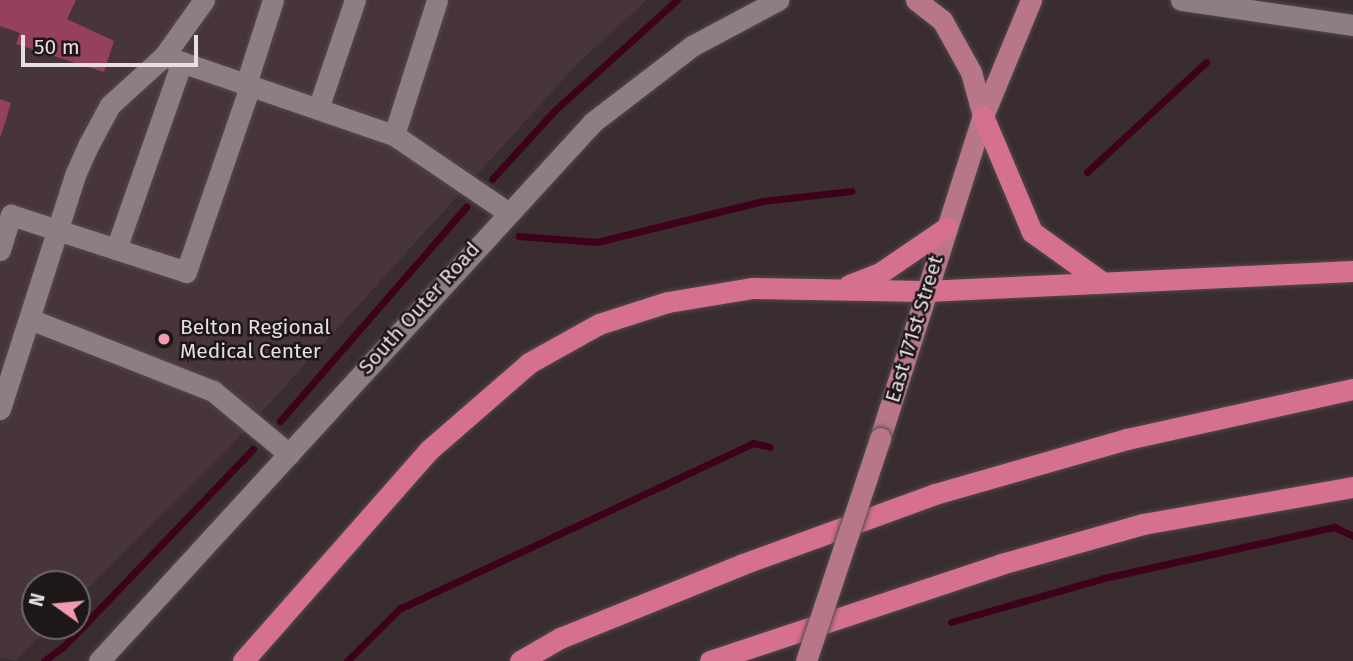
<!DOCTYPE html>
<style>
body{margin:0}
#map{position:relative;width:1353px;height:661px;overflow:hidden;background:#392d30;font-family:"Fira Sans",sans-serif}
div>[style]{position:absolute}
.built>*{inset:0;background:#473539}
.stream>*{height:7px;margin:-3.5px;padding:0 3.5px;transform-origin:3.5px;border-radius:3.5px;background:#3e011b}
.building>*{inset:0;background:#95415d}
.roads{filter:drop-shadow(0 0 2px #53494c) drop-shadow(0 0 2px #53494c)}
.minor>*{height:21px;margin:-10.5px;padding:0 10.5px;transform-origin:10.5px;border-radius:10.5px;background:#8c7e81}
.major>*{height:21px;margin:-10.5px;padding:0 10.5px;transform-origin:10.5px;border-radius:10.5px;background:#b87689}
.highway>*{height:21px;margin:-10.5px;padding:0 10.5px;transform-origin:10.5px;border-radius:10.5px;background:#d6708f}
.bridges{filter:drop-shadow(0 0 2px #53494c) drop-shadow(0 0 2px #53494c)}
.major-bridge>*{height:21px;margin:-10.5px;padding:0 10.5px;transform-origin:10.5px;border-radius:10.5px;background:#b87689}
.dots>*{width:19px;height:19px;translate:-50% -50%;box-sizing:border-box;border:4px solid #1d1718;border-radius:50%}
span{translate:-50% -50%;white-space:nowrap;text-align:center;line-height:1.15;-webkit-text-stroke:5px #1d1718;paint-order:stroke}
.street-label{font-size:21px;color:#e6dee0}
.poi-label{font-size:21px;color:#e6dee0}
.left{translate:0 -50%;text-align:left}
.north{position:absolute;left:21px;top:570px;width:70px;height:70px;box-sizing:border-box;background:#1d1718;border:2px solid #6d6768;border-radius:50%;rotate:285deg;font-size:19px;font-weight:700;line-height:28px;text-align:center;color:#e6dee0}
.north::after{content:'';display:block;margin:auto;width:24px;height:32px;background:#f19ab2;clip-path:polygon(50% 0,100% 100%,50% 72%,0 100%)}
.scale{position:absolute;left:21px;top:35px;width:177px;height:32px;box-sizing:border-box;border:4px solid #e6dee0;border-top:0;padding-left:9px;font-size:21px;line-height:24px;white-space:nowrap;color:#e6dee0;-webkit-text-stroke:5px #1d1718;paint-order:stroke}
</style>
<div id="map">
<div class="built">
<i style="clip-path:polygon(0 0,647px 0,579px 62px,229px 448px,77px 599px,77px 584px,35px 584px,35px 626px,50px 626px,15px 661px,0 657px)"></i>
</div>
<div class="stream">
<i style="left:1087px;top:172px;width:162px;rotate:-42.7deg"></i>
<i style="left:492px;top:179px;width:92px;rotate:-47.6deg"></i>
<i style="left:554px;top:111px;width:166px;rotate:-42.1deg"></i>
<i style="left:519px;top:236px;width:78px;rotate:4.4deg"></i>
<i style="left:597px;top:242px;width:171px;rotate:-13.9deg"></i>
<i style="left:763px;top:201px;width:89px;rotate:-6.5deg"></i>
<i style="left:280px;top:421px;width:284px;rotate:-49deg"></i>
<i style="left:951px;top:622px;width:159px;rotate:-16deg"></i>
<i style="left:1104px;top:578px;width:236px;rotate:-12.5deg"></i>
<i style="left:1334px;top:527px;width:21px;rotate:25deg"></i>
<i style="left:44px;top:661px;width:25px;rotate:-37deg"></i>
<i style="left:64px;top:646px;width:273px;rotate:-46.2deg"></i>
<i style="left:347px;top:661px;width:74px;rotate:-45deg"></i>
<i style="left:399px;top:609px;width:391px;rotate:-25.1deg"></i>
<i style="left:753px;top:443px;width:17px;rotate:13deg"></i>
</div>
<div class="building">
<i style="clip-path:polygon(0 0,76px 0,67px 19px,114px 41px,104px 72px,16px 44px,20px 33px,0 26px)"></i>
<i style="clip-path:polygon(0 99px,11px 103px,1px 136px,0 135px)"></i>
</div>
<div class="roads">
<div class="minor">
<i style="left:1181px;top:0;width:174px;rotate:8.3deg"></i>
<i style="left:164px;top:56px;width:69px;rotate:-54.5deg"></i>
<i style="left:246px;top:84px;width:88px;rotate:-72.2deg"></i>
<i style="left:318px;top:109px;width:115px;rotate:-71.3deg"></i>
<i style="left:394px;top:135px;width:142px;rotate:-72.3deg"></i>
<i style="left:116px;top:249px;width:198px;rotate:-70.6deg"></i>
<i style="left:0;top:250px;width:37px;rotate:-73deg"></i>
<i style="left:11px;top:215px;width:184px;rotate:18deg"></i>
<i style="left:186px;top:272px;width:197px;rotate:-71deg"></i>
<i style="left:30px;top:319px;width:197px;rotate:21.5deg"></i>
<i style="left:213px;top:391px;width:99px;rotate:39.7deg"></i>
<i style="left:0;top:409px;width:246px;rotate:-72.2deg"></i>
<i style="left:75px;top:175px;width:34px;rotate:-66deg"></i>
<i style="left:89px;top:144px;width:44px;rotate:-61.7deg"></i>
<i style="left:110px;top:105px;width:73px;rotate:-42.2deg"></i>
<i style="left:164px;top:56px;width:243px;rotate:19deg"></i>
<i style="left:394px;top:135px;width:135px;rotate:34.2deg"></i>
<i style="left:99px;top:661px;width:731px;rotate:-47.49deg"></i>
<i style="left:593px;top:122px;width:125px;rotate:-37.5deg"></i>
<i style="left:692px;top:46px;width:98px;rotate:-28.1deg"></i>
</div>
<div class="major">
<i style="left:916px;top:0;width:33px;rotate:38deg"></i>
<i style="left:942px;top:20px;width:60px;rotate:60.9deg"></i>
<i style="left:971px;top:72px;width:46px;rotate:74.7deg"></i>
<i style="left:880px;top:438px;width:338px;rotate:-72.3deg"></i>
<i style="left:983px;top:116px;width:126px;rotate:-67.5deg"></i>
</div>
<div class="highway">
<i style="left:983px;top:116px;width:126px;rotate:67.1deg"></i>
<i style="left:1032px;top:232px;width:82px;rotate:35.6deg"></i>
<i style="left:849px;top:285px;width:33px;rotate:-21deg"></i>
<i style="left:880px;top:273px;width:80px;rotate:-34.3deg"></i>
<i style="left:243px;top:661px;width:281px;rotate:-48.6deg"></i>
<i style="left:429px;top:450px;width:133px;rotate:-41deg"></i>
<i style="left:529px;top:363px;width:80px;rotate:-29.1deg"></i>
<i style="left:599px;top:324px;width:72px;rotate:-17.7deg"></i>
<i style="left:668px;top:302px;width:86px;rotate:-9.4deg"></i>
<i style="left:753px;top:288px;width:173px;rotate:1deg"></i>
<i style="left:926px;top:291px;width:427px;rotate:-2.7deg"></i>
<i style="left:520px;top:661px;width:46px;rotate:-29.9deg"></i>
<i style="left:560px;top:638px;width:197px;rotate:-22deg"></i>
<i style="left:743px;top:564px;width:204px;rotate:-20deg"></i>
<i style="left:935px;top:494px;width:200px;rotate:-16deg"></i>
<i style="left:1127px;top:439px;width:231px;rotate:-12.5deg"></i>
<i style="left:710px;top:661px;width:307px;rotate:-18.4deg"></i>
<i style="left:1001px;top:564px;width:148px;rotate:-15.7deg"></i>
<i style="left:1143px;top:524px;width:213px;rotate:-10deg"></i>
</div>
</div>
<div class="bridges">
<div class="major-bridge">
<i style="left:806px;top:661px;width:235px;rotate:-71.6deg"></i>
</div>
</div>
<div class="dots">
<i style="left:164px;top:339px;background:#f19ab2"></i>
</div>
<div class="street-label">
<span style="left:419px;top:308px;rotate:-48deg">South Outer Road</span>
<span style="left:914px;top:329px;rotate:-73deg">East 171st Street</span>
</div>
<div class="poi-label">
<span class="left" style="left:180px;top:339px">Belton Regional<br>Medical Center</span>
</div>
<div class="north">N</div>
<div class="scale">50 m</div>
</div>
